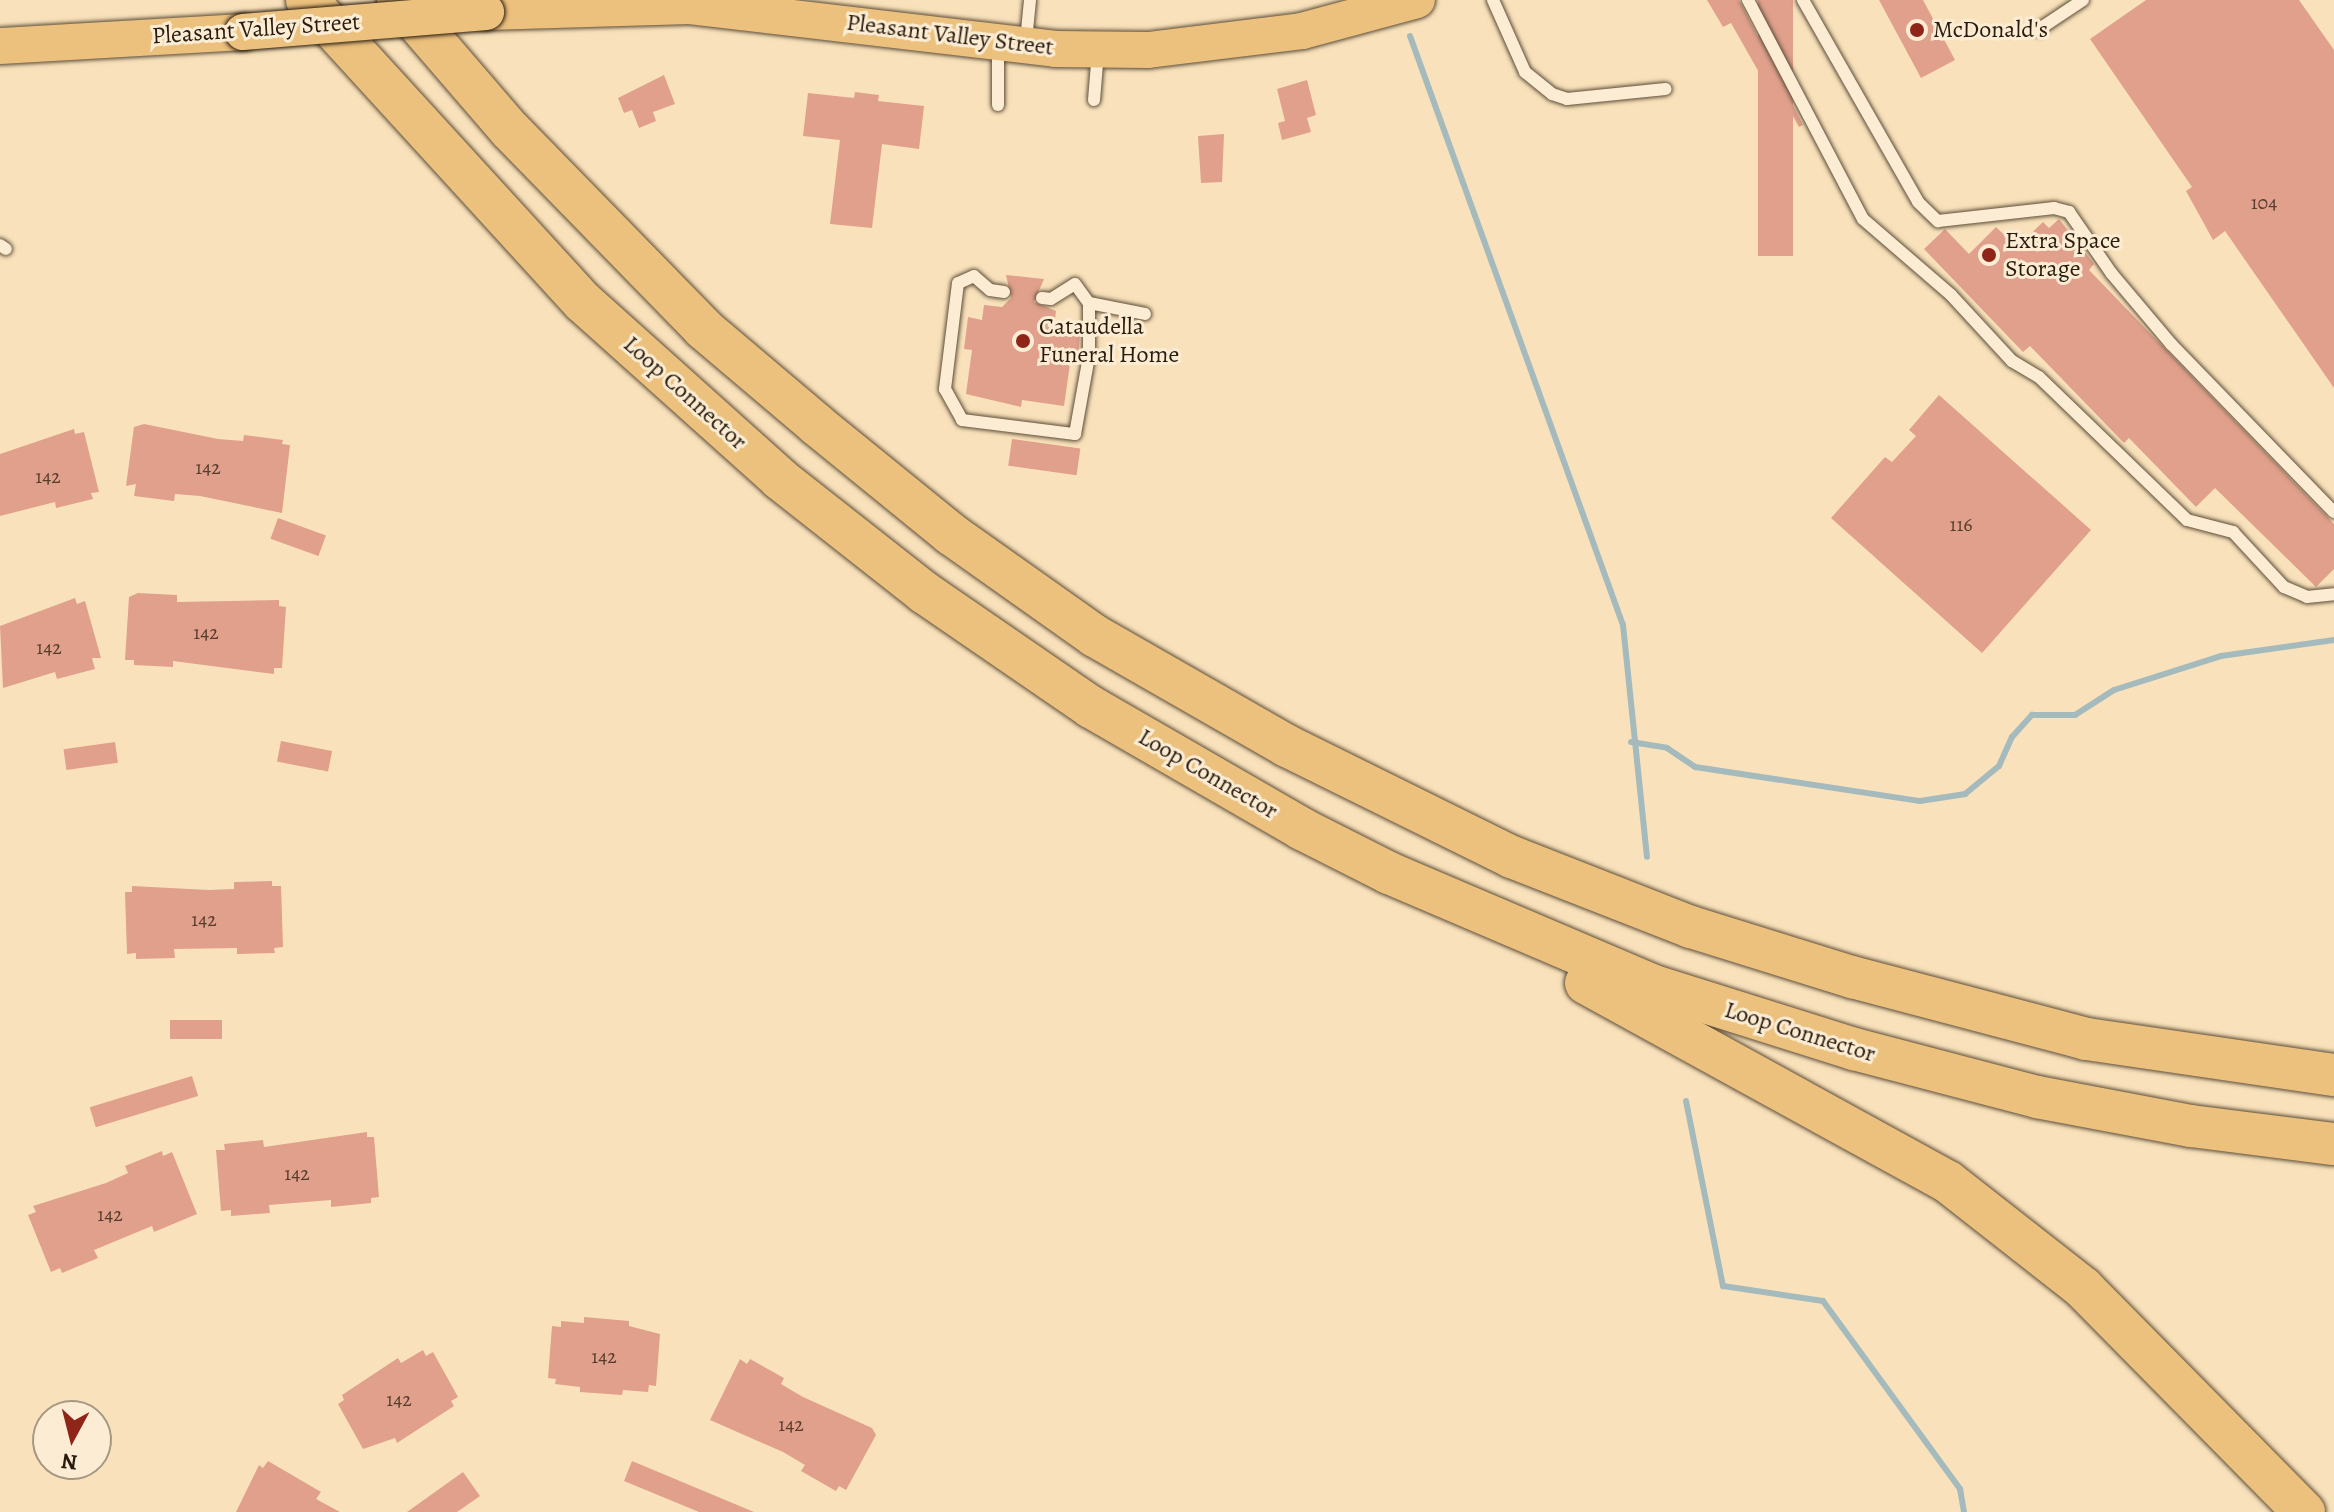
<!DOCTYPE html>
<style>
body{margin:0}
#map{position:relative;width:2334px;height:1512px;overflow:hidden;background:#f9e2bb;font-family:Alegreya,serif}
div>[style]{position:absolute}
.stream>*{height:6px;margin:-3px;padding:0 3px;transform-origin:3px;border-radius:3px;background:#a4babc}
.building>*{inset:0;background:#e0a08b;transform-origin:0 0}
.roads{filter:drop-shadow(0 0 2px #5d4d39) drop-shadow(0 0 2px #5d4d39)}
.lane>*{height:12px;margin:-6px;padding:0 6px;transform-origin:6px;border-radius:6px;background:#fbecd3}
.primary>*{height:36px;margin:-18px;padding:0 18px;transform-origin:18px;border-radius:18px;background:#ecc17e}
.highway>*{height:42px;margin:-21px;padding:0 21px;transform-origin:21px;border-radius:21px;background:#ecc17e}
.bridges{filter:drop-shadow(0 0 2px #291b0e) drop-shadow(0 0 2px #291b0e)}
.primary-bridge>*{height:36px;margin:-18px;padding:0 18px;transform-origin:18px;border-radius:18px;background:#ecc17e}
.dots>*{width:22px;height:22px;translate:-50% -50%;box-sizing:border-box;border:4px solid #fbecd3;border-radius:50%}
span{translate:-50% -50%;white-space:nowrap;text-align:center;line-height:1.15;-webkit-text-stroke:6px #fbecd3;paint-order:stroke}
.number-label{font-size:20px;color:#573c2d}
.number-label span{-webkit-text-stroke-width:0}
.street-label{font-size:24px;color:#291b0e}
.poi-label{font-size:24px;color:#291b0e}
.left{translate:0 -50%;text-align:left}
.north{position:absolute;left:32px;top:1400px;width:80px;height:80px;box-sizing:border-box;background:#fbecd3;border:2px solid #a79884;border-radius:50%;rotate:187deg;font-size:22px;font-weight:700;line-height:32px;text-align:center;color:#291b0e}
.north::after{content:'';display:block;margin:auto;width:28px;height:36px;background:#8f2418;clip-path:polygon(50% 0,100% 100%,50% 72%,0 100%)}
</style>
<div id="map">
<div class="stream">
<i style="left:1410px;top:36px;width:626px;rotate:70.12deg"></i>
<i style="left:1623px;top:625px;width:233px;rotate:84.1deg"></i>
<i style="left:1631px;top:742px;width:36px;rotate:9deg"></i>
<i style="left:1667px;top:748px;width:34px;rotate:34deg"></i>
<i style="left:1695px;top:767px;width:228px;rotate:8.6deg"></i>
<i style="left:1920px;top:801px;width:46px;rotate:-8.8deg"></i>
<i style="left:1965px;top:794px;width:44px;rotate:-39.5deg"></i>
<i style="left:1999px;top:766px;width:32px;rotate:-66deg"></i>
<i style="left:2012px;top:737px;width:30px;rotate:-48deg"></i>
<i style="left:2032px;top:715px;width:43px"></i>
<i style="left:2075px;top:715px;width:46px;rotate:-32.7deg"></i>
<i style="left:2114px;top:690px;width:112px;rotate:-17.6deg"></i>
<i style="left:2221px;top:656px;width:114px;rotate:-8.1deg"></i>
<i style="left:1686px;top:1101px;width:189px;rotate:78.7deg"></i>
<i style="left:1723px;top:1286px;width:101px;rotate:8.5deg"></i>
<i style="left:1823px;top:1301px;width:233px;rotate:53.9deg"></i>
<i style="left:1960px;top:1489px;width:23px;rotate:80deg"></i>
</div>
<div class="building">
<i style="clip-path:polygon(1707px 0,1739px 0,1803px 125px,1799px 127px,1776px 86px,1769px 90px,1731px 23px,1723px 27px)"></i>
<i style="left:1758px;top:0;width:35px;height:256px"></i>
<i style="clip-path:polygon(1879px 0,1923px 0,1955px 60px,1921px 78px)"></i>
<i style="clip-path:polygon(2146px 0,2299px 0,2334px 50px,2334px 388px,2225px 231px,2213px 240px,2186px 191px,2192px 187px,2090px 39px)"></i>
<i style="clip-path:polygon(664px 75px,675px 104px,653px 112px,656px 121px,639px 128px,632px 110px,624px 113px,618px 98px)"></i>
<i style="clip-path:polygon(1307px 80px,1316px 115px,1307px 118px,1311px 132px,1282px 140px,1278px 123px,1285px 121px,1277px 89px)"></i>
<i style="clip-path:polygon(855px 92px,879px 95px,878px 101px,924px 106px,919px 149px,882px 144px,872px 228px,830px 224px,840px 140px,803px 136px,808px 93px,854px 98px)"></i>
<i style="clip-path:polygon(1224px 134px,1222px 182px,1201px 183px,1198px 136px)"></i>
<i style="clip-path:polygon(2059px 219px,2094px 264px,2089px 270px,2334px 524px,2334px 569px,2316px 587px,2215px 488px,2196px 507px,2129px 438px,2124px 443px,2030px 346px,2023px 352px,1924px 249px,1945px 229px,1969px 254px,1996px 227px,2017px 247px,2043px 222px,2049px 228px)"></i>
<i style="clip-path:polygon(1006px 275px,1044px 279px,1034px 302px,1056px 311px,1054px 329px,1080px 332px,1078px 361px,1070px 364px,1064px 406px,1022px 400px,1021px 407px,966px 394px,972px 350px,964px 349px,968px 317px,982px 320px,984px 305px,1002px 307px,1011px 298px)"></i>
<i style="clip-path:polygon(1939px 395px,2091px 530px,1982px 653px,1831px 518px,1885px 457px,1892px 462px,1916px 436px,1909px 430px)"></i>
<i style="clip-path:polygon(144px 424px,218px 439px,243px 441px,244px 435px,283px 440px,282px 444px,290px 445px,282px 513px,200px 496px,175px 494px,174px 501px,134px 496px,136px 484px,126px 486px,134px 427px)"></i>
<i style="clip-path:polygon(74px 429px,75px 434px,84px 432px,99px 492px,91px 493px,93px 499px,56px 508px,55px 502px,0 516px,0 454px)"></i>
<i style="left:1012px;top:439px;width:69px;height:27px;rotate:8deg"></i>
<i style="left:278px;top:518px;width:51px;height:22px;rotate:20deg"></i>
<i style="clip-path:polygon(138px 593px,177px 595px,177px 602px,279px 600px,279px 606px,286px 607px,282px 668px,274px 668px,274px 674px,173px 661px,173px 667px,134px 665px,134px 660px,125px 660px,129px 597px)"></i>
<i style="clip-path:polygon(75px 598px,77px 604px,85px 601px,101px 658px,92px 658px,95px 669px,57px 679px,55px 672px,3px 688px,0 626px)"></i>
<i style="left:281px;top:741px;width:52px;height:21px;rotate:11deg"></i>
<i style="left:115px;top:742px;width:21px;height:52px;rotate:82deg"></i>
<i style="clip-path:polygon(272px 881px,272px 886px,281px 886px,283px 947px,274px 948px,275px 953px,237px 954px,237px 948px,174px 949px,175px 958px,136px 959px,136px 953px,127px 954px,125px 892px,132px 892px,132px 886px,209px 890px,234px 889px,234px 882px)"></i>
<i style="left:222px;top:1020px;width:19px;height:52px;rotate:90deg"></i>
<i style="left:192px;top:1076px;width:21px;height:107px;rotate:73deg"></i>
<i style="clip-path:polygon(367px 1132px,367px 1137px,374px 1137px,379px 1197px,371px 1198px,371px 1203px,331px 1207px,331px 1200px,269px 1205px,270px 1213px,231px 1216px,231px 1210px,221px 1211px,216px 1150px,225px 1150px,224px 1144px,263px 1140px,264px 1147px)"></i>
<i style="clip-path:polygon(162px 1151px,163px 1156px,172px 1152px,197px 1214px,154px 1232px,152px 1226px,94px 1250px,98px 1258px,62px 1273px,60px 1268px,51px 1272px,28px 1215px,36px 1212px,33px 1206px,106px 1183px,128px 1173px,125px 1166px)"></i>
<i style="clip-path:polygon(584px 1317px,629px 1321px,629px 1326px,660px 1334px,656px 1386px,649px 1385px,648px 1392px,623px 1390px,622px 1395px,580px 1392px,580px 1387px,555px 1384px,556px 1379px,548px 1378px,552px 1326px,561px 1327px,561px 1321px,584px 1323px)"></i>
<i style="clip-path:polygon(423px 1350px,426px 1356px,433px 1352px,458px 1397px,451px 1401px,454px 1406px,397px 1443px,395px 1438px,363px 1449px,338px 1404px,344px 1400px,342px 1395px,398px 1358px,401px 1363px)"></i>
<i style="clip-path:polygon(740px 1359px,747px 1364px,750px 1359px,784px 1378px,781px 1384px,803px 1397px,872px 1428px,876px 1435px,846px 1490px,839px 1486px,836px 1491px,801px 1471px,805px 1465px,783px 1452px,710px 1420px)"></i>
<i style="clip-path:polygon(268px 1461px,321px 1492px,316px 1499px,340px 1512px,236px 1512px,259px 1465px,263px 1468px)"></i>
<i style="clip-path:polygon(632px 1461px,754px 1512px,699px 1512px,624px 1481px)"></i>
<i style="clip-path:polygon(463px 1472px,480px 1496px,457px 1512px,407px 1512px)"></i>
</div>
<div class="roads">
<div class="lane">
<i style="left:1493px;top:0;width:79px;rotate:66deg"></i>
<i style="left:1525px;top:72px;width:35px;rotate:39deg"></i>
<i style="left:1552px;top:94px;width:16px;rotate:18deg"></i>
<i style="left:1567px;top:99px;width:99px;rotate:-5.8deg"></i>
<i style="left:1748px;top:0;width:247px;rotate:62.3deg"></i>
<i style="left:1863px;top:219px;width:116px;rotate:40.8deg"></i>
<i style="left:1951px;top:295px;width:90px;rotate:47.3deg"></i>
<i style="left:2012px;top:361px;width:31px;rotate:31deg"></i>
<i style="left:2039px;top:377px;width:206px;rotate:44deg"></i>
<i style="left:2187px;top:520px;width:48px;rotate:14.6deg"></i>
<i style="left:2233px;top:532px;width:75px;rotate:47.2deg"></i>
<i style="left:2284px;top:587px;width:25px;rotate:23deg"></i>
<i style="left:2307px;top:597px;width:27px;rotate:-6deg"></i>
<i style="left:1803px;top:0;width:232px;rotate:60.3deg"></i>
<i style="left:1918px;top:202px;width:28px;rotate:44deg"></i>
<i style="left:1938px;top:221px;width:117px;rotate:-6.4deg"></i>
<i style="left:2054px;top:208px;width:16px;rotate:15deg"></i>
<i style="left:2069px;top:212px;width:75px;rotate:55.3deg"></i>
<i style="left:2112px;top:274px;width:92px;rotate:49.9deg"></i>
<i style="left:2171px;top:344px;width:234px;rotate:45.9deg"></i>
<i style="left:2038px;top:30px;width:54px;rotate:-33.7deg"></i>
<i style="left:1026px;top:41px;width:41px;rotate:-84.4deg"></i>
<i style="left:1094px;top:100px;width:49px;rotate:-85.3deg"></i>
<i style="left:998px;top:105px;width:58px;rotate:-90deg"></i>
<i style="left:0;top:245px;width:7px;rotate:34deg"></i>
<i style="left:1004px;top:292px;width:14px;rotate:-172deg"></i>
<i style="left:990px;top:290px;width:21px;rotate:-139deg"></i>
<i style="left:974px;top:276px;width:17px;rotate:156deg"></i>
<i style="left:958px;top:283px;width:107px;rotate:97deg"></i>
<i style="left:945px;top:389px;width:35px;rotate:61deg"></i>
<i style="left:962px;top:420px;width:114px;rotate:7.1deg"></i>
<i style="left:1075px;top:434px;width:79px;rotate:-79.8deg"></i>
<i style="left:1089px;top:356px;width:53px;rotate:-90deg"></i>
<i style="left:1089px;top:303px;width:57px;rotate:11.1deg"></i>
<i style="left:1042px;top:298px;width:9px;rotate:6deg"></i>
<i style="left:1051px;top:299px;width:28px;rotate:-32deg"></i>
<i style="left:1075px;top:284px;width:24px;rotate:54deg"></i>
</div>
<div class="primary">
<i style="left:486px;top:12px;width:204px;rotate:-1.7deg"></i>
<i style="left:690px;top:6px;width:368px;rotate:6.7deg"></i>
<i style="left:1055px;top:49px;width:93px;rotate:0.6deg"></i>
<i style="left:1148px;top:50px;width:155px;rotate:-7deg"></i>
<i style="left:1302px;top:31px;width:119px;rotate:-15.1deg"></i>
<i style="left:0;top:46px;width:243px;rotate:-3.3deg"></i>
</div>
<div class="highway">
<i style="left:307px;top:0;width:409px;rotate:47.6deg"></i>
<i style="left:583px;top:302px;width:265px;rotate:41.9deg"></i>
<i style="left:780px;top:479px;width:184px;rotate:38.2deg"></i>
<i style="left:925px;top:593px;width:201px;rotate:34.5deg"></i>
<i style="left:1091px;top:707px;width:244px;rotate:30deg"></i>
<i style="left:1302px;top:829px;width:97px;rotate:26.8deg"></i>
<i style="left:1389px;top:873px;width:285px;rotate:23.1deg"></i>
<i style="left:1651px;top:985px;width:213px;rotate:17.5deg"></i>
<i style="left:1854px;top:1049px;width:189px;rotate:14.7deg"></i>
<i style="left:2037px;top:1097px;width:157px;rotate:10.7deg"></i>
<i style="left:2191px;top:1126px;width:144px;rotate:7.2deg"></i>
<i style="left:398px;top:0;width:172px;rotate:49.3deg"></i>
<i style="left:510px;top:130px;width:278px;rotate:45.7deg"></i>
<i style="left:704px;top:329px;width:148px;rotate:40.3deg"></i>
<i style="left:817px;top:425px;width:173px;rotate:39.1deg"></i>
<i style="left:951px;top:534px;width:176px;rotate:35.3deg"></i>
<i style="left:1095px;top:636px;width:221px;rotate:29.8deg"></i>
<i style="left:1287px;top:746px;width:251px;rotate:26.3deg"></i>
<i style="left:1512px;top:857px;width:192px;rotate:21.4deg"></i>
<i style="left:1691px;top:927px;width:169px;rotate:17.3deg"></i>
<i style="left:1852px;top:977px;width:243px;rotate:14.8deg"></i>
<i style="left:2087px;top:1039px;width:250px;rotate:8.3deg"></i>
<i style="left:1586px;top:983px;width:413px;rotate:28.8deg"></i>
<i style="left:1948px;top:1182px;width:172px;rotate:38.1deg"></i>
<i style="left:2083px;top:1288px;width:315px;rotate:45.4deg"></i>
</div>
</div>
<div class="bridges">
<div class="primary-bridge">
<i style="left:243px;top:32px;width:244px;rotate:-4.7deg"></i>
</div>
</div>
<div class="dots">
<i style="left:1917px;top:30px;background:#8f2418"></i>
<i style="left:1989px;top:255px;background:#8f2418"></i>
<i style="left:1023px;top:341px;background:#8f2418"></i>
</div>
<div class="number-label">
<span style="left:2264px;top:202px">104</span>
<span style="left:208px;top:467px">142</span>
<span style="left:48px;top:476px">142</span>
<span style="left:1961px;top:524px">116</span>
<span style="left:206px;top:632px">142</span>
<span style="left:49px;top:647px">142</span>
<span style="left:204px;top:919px">142</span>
<span style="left:297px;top:1173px">142</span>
<span style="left:110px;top:1214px">142</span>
<span style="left:604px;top:1356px">142</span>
<span style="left:399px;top:1399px">142</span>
<span style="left:791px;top:1424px">142</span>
</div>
<div class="street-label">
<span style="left:256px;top:29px;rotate:-4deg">Pleasant Valley Street</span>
<span style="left:950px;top:35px;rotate:7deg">Pleasant Valley Street</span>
<span style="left:685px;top:393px;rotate:42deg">Loop Connector</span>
<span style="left:1208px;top:774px;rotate:30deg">Loop Connector</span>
<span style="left:1800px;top:1032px;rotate:17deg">Loop Connector</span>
</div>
<div class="poi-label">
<span class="left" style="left:1933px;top:30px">McDonald's</span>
<span class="left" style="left:2005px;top:255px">Extra Space<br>Storage</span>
<span class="left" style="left:1039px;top:341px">Cataudella<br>Funeral Home</span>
</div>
<div class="north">N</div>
</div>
